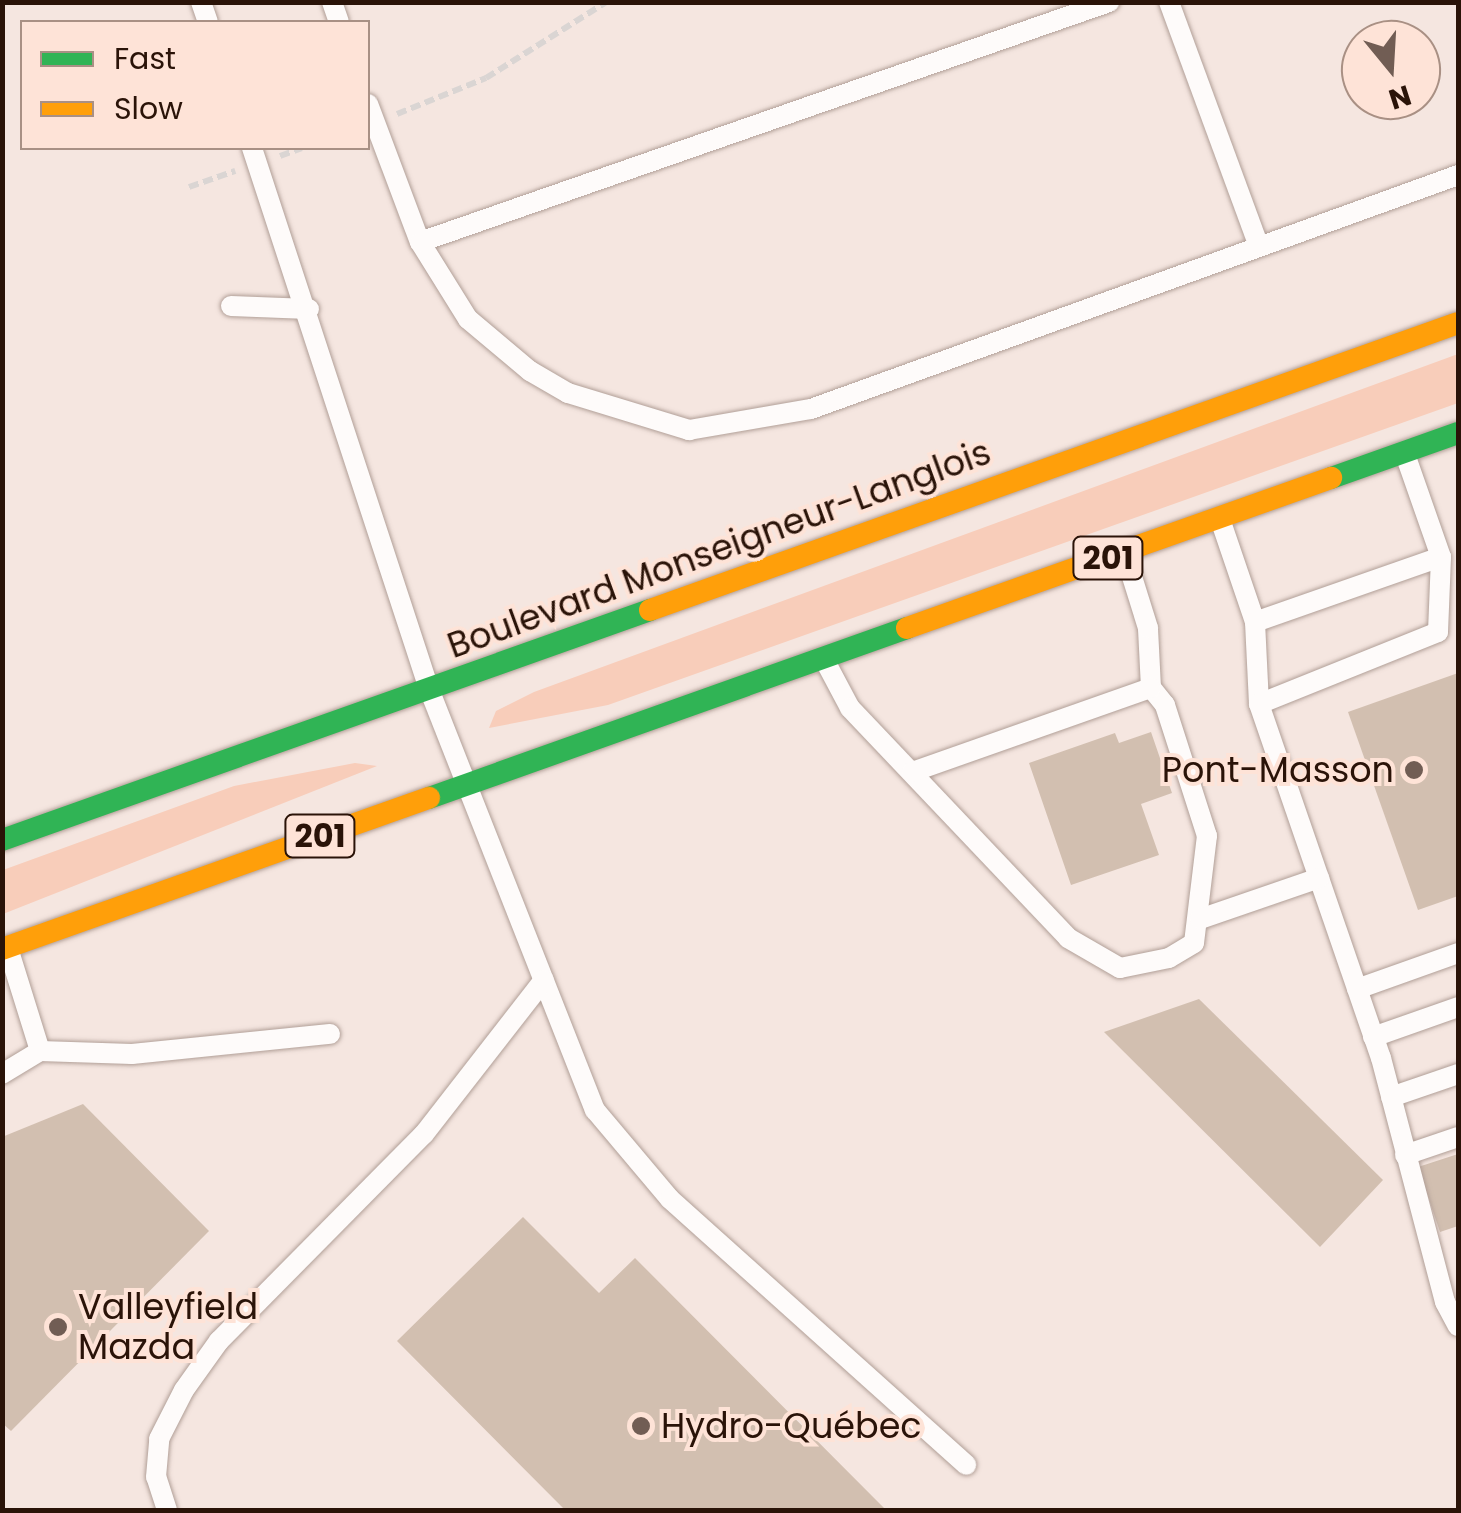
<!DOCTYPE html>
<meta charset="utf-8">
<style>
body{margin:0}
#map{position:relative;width:1461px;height:1513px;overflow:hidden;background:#f5e6e0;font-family:Poppins,sans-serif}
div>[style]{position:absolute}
.green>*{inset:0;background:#f8cdba}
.building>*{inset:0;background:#d2bfb0}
.path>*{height:6px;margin-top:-3px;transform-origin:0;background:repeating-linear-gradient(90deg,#dad5d3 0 10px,transparent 0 15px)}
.roads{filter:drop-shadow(0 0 2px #b19f97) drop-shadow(0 0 2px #b19f97)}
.lane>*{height:20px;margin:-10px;padding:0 10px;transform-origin:10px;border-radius:10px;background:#fefbfa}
.fast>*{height:22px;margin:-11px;padding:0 11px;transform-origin:11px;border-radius:11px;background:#30b455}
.slow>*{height:22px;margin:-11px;padding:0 11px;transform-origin:11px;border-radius:11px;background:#ff9f0a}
.dots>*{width:28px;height:28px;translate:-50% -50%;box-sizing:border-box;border:5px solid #fee3d7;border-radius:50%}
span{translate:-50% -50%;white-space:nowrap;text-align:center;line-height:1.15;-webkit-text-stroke:8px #fee3d7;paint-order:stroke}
.shield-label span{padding:2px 8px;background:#fee3d7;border:2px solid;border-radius:8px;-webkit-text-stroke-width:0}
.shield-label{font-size:32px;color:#2a1308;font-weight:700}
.street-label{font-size:35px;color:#2a1308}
.poi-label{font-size:35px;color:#2a1308}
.right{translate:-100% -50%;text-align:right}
.left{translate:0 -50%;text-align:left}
.frame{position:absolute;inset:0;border:5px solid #2a1308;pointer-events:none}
.legend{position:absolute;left:20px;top:20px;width:350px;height:130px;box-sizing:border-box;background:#fee3d7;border:2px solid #a99084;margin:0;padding:12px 18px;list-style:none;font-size:30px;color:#2a1308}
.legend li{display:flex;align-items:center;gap:20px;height:50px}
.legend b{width:50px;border:2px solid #a99084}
.north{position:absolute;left:1341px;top:20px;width:100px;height:100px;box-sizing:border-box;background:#fee3d7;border:2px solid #a99084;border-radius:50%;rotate:162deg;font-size:28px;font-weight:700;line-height:40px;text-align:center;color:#2a1308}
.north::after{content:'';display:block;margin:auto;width:35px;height:45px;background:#715d54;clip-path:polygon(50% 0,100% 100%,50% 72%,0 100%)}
</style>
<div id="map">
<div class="green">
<i style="clip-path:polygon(1458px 354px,1458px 403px,608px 705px,489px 728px,496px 711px,534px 692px)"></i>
<i style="clip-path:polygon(355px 763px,377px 766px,3px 914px,3px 870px,234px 786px)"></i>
</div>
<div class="building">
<i style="clip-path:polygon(1458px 673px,1458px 896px,1418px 910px,1348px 712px)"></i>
<i style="clip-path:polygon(1151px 732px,1172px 793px,1141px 804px,1159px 855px,1071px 885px,1029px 763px,1115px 733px,1119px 743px)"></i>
<i style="clip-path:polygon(1199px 999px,1383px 1180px,1320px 1247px,1104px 1032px)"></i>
<i style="clip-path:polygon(83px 1104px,209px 1231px,11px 1431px,2px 1423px,2px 1137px)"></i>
<i style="clip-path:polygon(1458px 1154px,1458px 1226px,1440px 1232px,1418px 1167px)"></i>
<i style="clip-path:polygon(523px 1217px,599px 1293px,635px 1258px,886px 1510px,565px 1510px,397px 1341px)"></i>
</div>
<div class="path">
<i style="left:397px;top:114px;width:96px;rotate:-22deg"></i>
<i style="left:486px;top:78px;width:142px;rotate:-32.3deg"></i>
<i style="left:280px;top:156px;width:23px;rotate:-20deg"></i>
<i style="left:189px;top:187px;width:49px;rotate:-19.2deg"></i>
</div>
<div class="roads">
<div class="lane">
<i style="left:201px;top:2px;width:21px;rotate:71deg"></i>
<i style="left:332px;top:2px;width:21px;rotate:71deg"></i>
<i style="left:1169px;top:2px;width:260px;rotate:69.8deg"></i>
<i style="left:368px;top:104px;width:147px;rotate:69.4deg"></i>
<i style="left:420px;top:242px;width:91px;rotate:58.1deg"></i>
<i style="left:468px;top:319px;width:81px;rotate:40deg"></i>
<i style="left:530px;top:371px;width:44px;rotate:30.1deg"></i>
<i style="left:568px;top:393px;width:127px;rotate:17deg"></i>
<i style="left:689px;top:430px;width:124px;rotate:-9.8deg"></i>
<i style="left:811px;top:409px;width:688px;rotate:-19.88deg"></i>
<i style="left:252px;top:148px;width:569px;rotate:71.88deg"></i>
<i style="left:429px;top:689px;width:453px;rotate:68.5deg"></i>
<i style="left:595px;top:1110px;width:116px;rotate:49.9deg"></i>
<i style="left:670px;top:1199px;width:398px;rotate:41.9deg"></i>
<i style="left:420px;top:242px;width:730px;rotate:-19.2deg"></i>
<i style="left:231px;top:306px;width:78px;rotate:2.2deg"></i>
<i style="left:1220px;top:519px;width:109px;rotate:71.2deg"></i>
<i style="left:1255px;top:622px;width:82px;rotate:87.2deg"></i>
<i style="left:1259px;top:704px;width:374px;rotate:71deg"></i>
<i style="left:1381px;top:1058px;width:252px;rotate:75.3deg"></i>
<i style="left:1445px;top:1302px;width:27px;rotate:62deg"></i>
<i style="left:1255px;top:622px;width:197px;rotate:-19.3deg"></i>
<i style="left:825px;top:661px;width:53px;rotate:62deg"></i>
<i style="left:850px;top:708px;width:317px;rotate:46.5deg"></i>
<i style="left:1068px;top:938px;width:60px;rotate:30deg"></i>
<i style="left:1120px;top:968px;width:50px;rotate:-11.5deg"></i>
<i style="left:1169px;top:958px;width:29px;rotate:-31deg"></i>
<i style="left:1194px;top:943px;width:108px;rotate:-83.1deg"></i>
<i style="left:1207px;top:836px;width:138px;rotate:-107.8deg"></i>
<i style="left:1165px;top:705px;width:22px;rotate:-129deg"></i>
<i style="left:1151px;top:688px;width:60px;rotate:-92.9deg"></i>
<i style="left:1148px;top:628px;width:77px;rotate:-107.3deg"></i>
<i style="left:1259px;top:704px;width:193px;rotate:-21.9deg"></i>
<i style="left:1438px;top:632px;width:75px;rotate:-87.7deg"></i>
<i style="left:1441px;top:557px;width:109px;rotate:-109.3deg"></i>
<i style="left:912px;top:772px;width:253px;rotate:-19.4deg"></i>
<i style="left:1200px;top:919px;width:126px;rotate:-19deg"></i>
<i style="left:8px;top:948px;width:108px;rotate:72.7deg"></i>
<i style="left:1357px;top:989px;width:107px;rotate:-19.6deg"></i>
<i style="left:1373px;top:1037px;width:90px;rotate:-19.4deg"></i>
<i style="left:2px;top:1074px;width:44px;rotate:-31.2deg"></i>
<i style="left:40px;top:1051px;width:92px;rotate:1.9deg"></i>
<i style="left:132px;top:1054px;width:199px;rotate:-5.8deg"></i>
<i style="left:1391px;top:1097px;width:71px;rotate:-18.9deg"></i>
<i style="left:1405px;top:1155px;width:56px;rotate:-18.8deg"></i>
<i style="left:167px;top:1510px;width:35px;rotate:-108deg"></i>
<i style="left:156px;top:1477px;width:38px;rotate:-85deg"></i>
<i style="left:159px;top:1439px;width:55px;rotate:-63deg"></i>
<i style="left:184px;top:1390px;width:60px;rotate:-54.5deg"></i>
<i style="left:219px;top:1341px;width:291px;rotate:-45.3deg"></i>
<i style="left:424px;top:1134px;width:195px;rotate:-52.1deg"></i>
</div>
<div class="fast">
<i style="left:1331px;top:478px;width:135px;rotate:-19.5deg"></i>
<i style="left:429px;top:798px;width:507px;rotate:-19.58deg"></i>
<i style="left:2px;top:840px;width:688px;rotate:-19.54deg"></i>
</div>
<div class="slow">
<i style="left:650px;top:610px;width:857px;rotate:-19.55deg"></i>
<i style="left:907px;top:628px;width:450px;rotate:-19.5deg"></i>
<i style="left:2px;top:949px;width:453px;rotate:-19.5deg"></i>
</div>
</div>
<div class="dots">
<i style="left:1414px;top:770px;background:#715d54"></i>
<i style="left:58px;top:1327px;background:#715d54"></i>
<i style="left:641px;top:1426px;background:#715d54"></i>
</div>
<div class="shield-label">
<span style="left:1108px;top:558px">201</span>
<span style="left:320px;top:836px">201</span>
</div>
<div class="street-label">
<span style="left:719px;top:549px;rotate:-20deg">Boulevard Monseigneur-Langlois</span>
</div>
<div class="poi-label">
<span class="right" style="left:1394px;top:770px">Pont-Masson</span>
<span class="left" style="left:78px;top:1327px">Valleyfield<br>Mazda</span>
<span class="left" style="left:661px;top:1426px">Hydro-Québec</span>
</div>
<div class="frame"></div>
<ul class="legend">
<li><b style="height:12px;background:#30b455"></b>Fast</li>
<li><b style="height:12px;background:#ff9f0a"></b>Slow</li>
</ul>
<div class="north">N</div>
</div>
